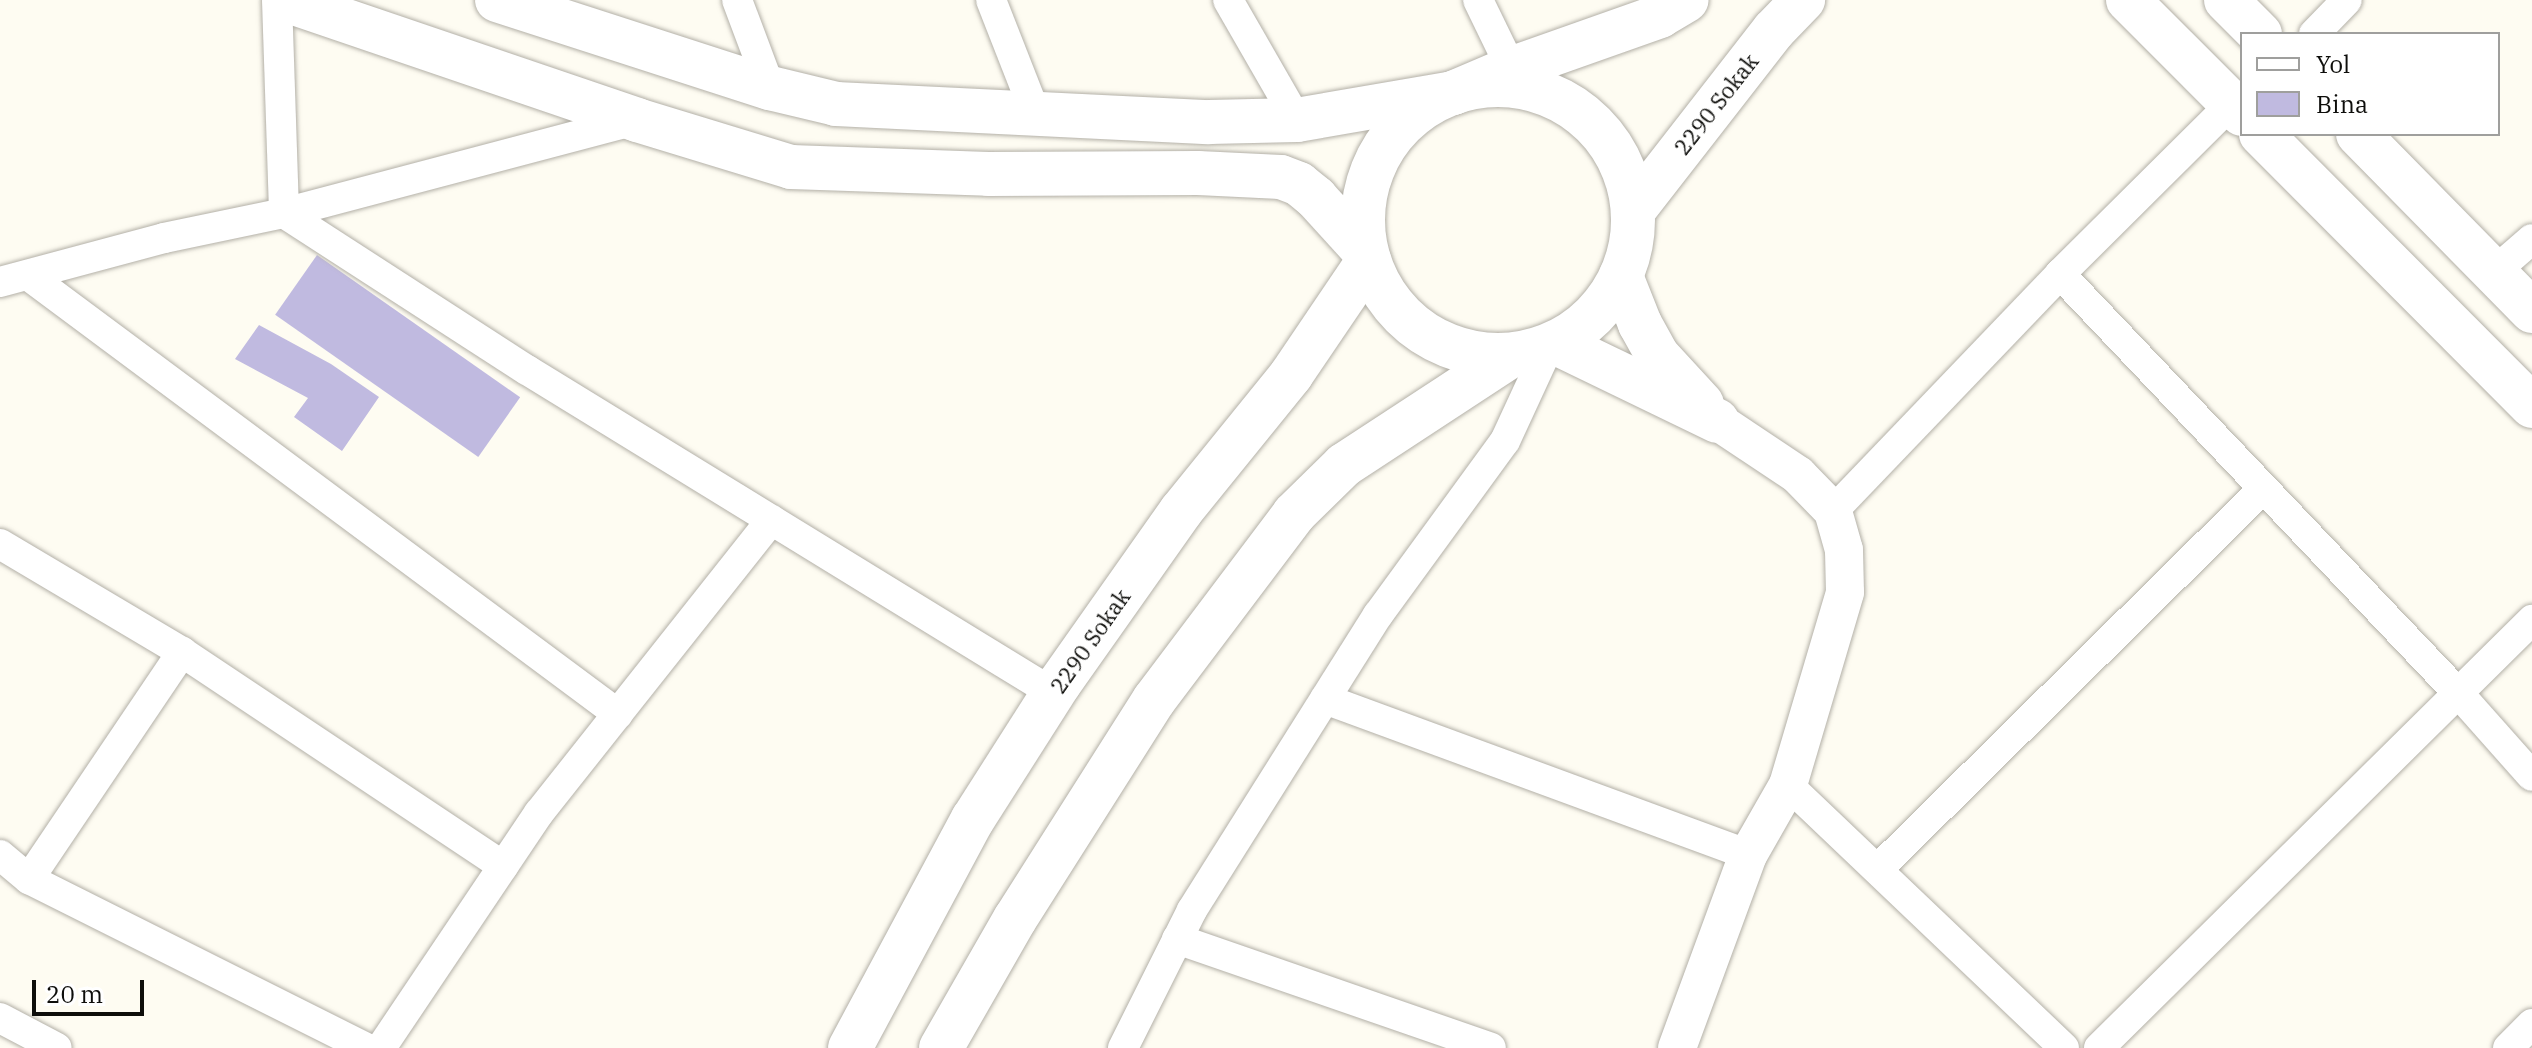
<!DOCTYPE html>
<style>
body{margin:0}
#map{position:relative;width:2532px;height:1048px;overflow:hidden;background:#fefcf2;font-family:"IBM Plex Serif",serif}
div>[style]{position:absolute}
.building>*{inset:0;background:#c0bae0;transform-origin:0 0}
.roads{filter:drop-shadow(0 0 2px #b3b0a7) drop-shadow(0 0 2px #b3b0a7)}
.minor>*{height:30px;margin:-15px;padding:0 15px;transform-origin:15px;border-radius:15px;background:#fff}
.tertiary>*{height:38px;margin:-19px;padding:0 19px;transform-origin:19px;border-radius:19px;background:#fff}
.secondary>*{height:44px;margin:-22px;padding:0 22px;transform-origin:22px;border-radius:22px;background:#fff}
.secondary>.ring{margin:-22px;padding:0;box-sizing:content-box;background:none;border:44px solid #fff;border-radius:50%}
span{translate:-50% -50%;white-space:nowrap;text-align:center;line-height:1.15;-webkit-text-stroke:8px #fff;paint-order:stroke}
.street-label{font-size:22px;color:#0e0e0b}
.legend{position:absolute;left:2240px;top:32px;width:260px;height:104px;box-sizing:border-box;background:#fff;border:2px solid #9f9f9d;margin:0;padding:10px 14px;list-style:none;font-size:24px;color:#0e0e0b}
.legend li{display:flex;align-items:center;gap:16px;height:40px}
.legend b{width:40px;border:2px solid #9f9f9d}
.scale{position:absolute;left:32px;top:980px;width:112px;height:36px;box-sizing:border-box;border:4px solid #0e0e0b;border-top:0;padding-left:10px;font-size:24px;line-height:28px;white-space:nowrap;color:#0e0e0b;-webkit-text-stroke:6px #fff;paint-order:stroke}
</style>
<div id="map">
<div class="building">
<i style="left:317px;top:255px;width:248px;height:73px;rotate:35deg"></i>
<i style="clip-path:polygon(259px 325px,331px 364px,379px 397px,342px 451px,294px 417px,308px 398px,235px 359px)"></i>
</div>
<div class="roads">
<div class="minor">
<i style="left:277px;top:0;width:213px;rotate:88.1deg"></i>
<i style="left:737px;top:0;width:94px;rotate:69.4deg"></i>
<i style="left:991px;top:0;width:123px;rotate:68.6deg"></i>
<i style="left:1228px;top:0;width:138px;rotate:60.1deg"></i>
<i style="left:1478px;top:0;width:76px;rotate:64.1deg"></i>
<i style="left:2314px;top:34px;width:47px;rotate:-45.9deg"></i>
<i style="left:284px;top:213px;width:289px;rotate:32.9deg"></i>
<i style="left:527px;top:370px;width:617px;rotate:31.55deg"></i>
<i style="left:2494px;top:272px;width:50px;rotate:-41deg"></i>
<i style="left:2060px;top:274px;width:581px;rotate:46.47deg"></i>
<i style="left:2460px;top:695px;width:108px;rotate:48.4deg"></i>
<i style="left:29px;top:276px;width:734px;rotate:36.64deg"></i>
<i style="left:0;top:282px;width:170px;rotate:-15deg"></i>
<i style="left:164px;top:238px;width:123px;rotate:-11.8deg"></i>
<i style="left:284px;top:213px;width:365px;rotate:-14.8deg"></i>
<i style="left:1833px;top:511px;width:328px;rotate:-46.2deg"></i>
<i style="left:2060px;top:274px;width:241px;rotate:-44.8deg"></i>
<i style="left:0;top:544px;width:212px;rotate:30.7deg"></i>
<i style="left:182px;top:652px;width:386px;rotate:33.7deg"></i>
<i style="left:1325px;top:699px;width:451px;rotate:20.2deg"></i>
<i style="left:1788px;top:785px;width:381px;rotate:43.6deg"></i>
<i style="left:0;top:855px;width:38px;rotate:40deg"></i>
<i style="left:29px;top:879px;width:377px;rotate:26.6deg"></i>
<i style="left:1878px;top:869px;width:542px;rotate:-44.63deg"></i>
<i style="left:29px;top:879px;width:274px;rotate:-56deg"></i>
<i style="left:1177px;top:939px;width:332px;rotate:19.1deg"></i>
<i style="left:0;top:1018px;width:64px;rotate:27.8deg"></i>
<i style="left:381px;top:1048px;width:283px;rotate:-56.1deg"></i>
<i style="left:539px;top:813px;width:374px;rotate:-51.6deg"></i>
<i style="left:1123px;top:1048px;width:154px;rotate:-63.4deg"></i>
<i style="left:1192px;top:910px;width:349px;rotate:-57.8deg"></i>
<i style="left:1378px;top:615px;width:215px;rotate:-53.9deg"></i>
<i style="left:1505px;top:441px;width:102px;rotate:-65.2deg"></i>
<i style="left:2099px;top:1048px;width:609px;rotate:-44.67deg"></i>
<i style="left:2508px;top:1048px;width:34px;rotate:-45deg"></i>
</div>
<div class="tertiary">
<i style="left:1677px;top:1048px;width:206px;rotate:-69.8deg"></i>
<i style="left:1748px;top:855px;width:81px;rotate:-60.3deg"></i>
<i style="left:1788px;top:785px;width:201px;rotate:-73.5deg"></i>
<i style="left:1845px;top:592px;width:42px;rotate:-91.4deg"></i>
<i style="left:1844px;top:550px;width:41px;rotate:-105.8deg"></i>
<i style="left:1833px;top:511px;width:50px;rotate:-134.2deg"></i>
<i style="left:1798px;top:475px;width:97px;rotate:-146.3deg"></i>
</div>
<div class="secondary">
<i style="left:285px;top:0;width:372px;rotate:18.8deg"></i>
<i style="left:637px;top:120px;width:161px;rotate:17deg"></i>
<i style="left:791px;top:167px;width:197px;rotate:2deg"></i>
<i style="left:988px;top:174px;width:210px;rotate:-0.3deg"></i>
<i style="left:1198px;top:173px;width:83px;rotate:2.8deg"></i>
<i style="left:1281px;top:177px;width:19px;rotate:21deg"></i>
<i style="left:1299px;top:184px;width:22px;rotate:39deg"></i>
<i style="left:1316px;top:198px;width:74px;rotate:47.7deg"></i>
<i style="left:497px;top:0;width:287px;rotate:17.9deg"></i>
<i style="left:770px;top:88px;width:68px;rotate:13.6deg"></i>
<i style="left:836px;top:104px;width:373px;rotate:2.8deg"></i>
<i style="left:1209px;top:122px;width:88px;rotate:-1.3deg"></i>
<i style="left:1297px;top:120px;width:158px;rotate:-9.8deg"></i>
<i style="left:1453px;top:93px;width:53px;rotate:-23.2deg"></i>
<i style="left:1502px;top:72px;width:168px;rotate:-19.5deg"></i>
<i style="left:1660px;top:16px;width:31px;rotate:-31deg"></i>
<i style="left:2128px;top:0;width:161px;rotate:45deg"></i>
<i style="left:2226px;top:0;width:48px;rotate:45deg"></i>
<i class="ring" style="left:1363px;top:85px;width:226px;height:226px"></i>
<i style="left:2261px;top:134px;width:384px;rotate:45.1deg"></i>
<i style="left:2358px;top:134px;width:248px;rotate:45.5deg"></i>
<i style="left:1633px;top:211px;width:229px;rotate:-52.1deg"></i>
<i style="left:1774px;top:30px;width:42px;rotate:-46deg"></i>
<i style="left:1621px;top:276px;width:52px;rotate:68.4deg"></i>
<i style="left:1640px;top:324px;width:37px;rotate:61deg"></i>
<i style="left:1658px;top:356px;width:65px;rotate:47.5deg"></i>
<i style="left:1556px;top:343px;width:179px;rotate:25.8deg"></i>
<i style="left:850px;top:1048px;width:260px;rotate:-61.8deg"></i>
<i style="left:973px;top:819px;width:160px;rotate:-57.5deg"></i>
<i style="left:1059px;top:684px;width:212px;rotate:-54.8deg"></i>
<i style="left:1181px;top:511px;width:175px;rotate:-51deg"></i>
<i style="left:1291px;top:375px;width:139px;rotate:-55.9deg"></i>
<i style="left:941px;top:1048px;width:149px;rotate:-60.2deg"></i>
<i style="left:1015px;top:919px;width:259px;rotate:-57.6deg"></i>
<i style="left:1154px;top:700px;width:233px;rotate:-53deg"></i>
<i style="left:1294px;top:514px;width:70px;rotate:-44.4deg"></i>
<i style="left:1344px;top:465px;width:201px;rotate:-33.2deg"></i>
</div>
</div>
<div class="street-label">
<span style="left:1716px;top:104px;rotate:-52deg">2290 Sokak</span>
<span style="left:1090px;top:641px;rotate:-55deg">2290 Sokak</span>
</div>
<ul class="legend">
<li><b style="height:10px;background:#fff"></b>Yol</li>
<li><b style="height:22px;background:#c0bae0"></b>Bina</li>
</ul>
<div class="scale">20 m</div>
</div>
